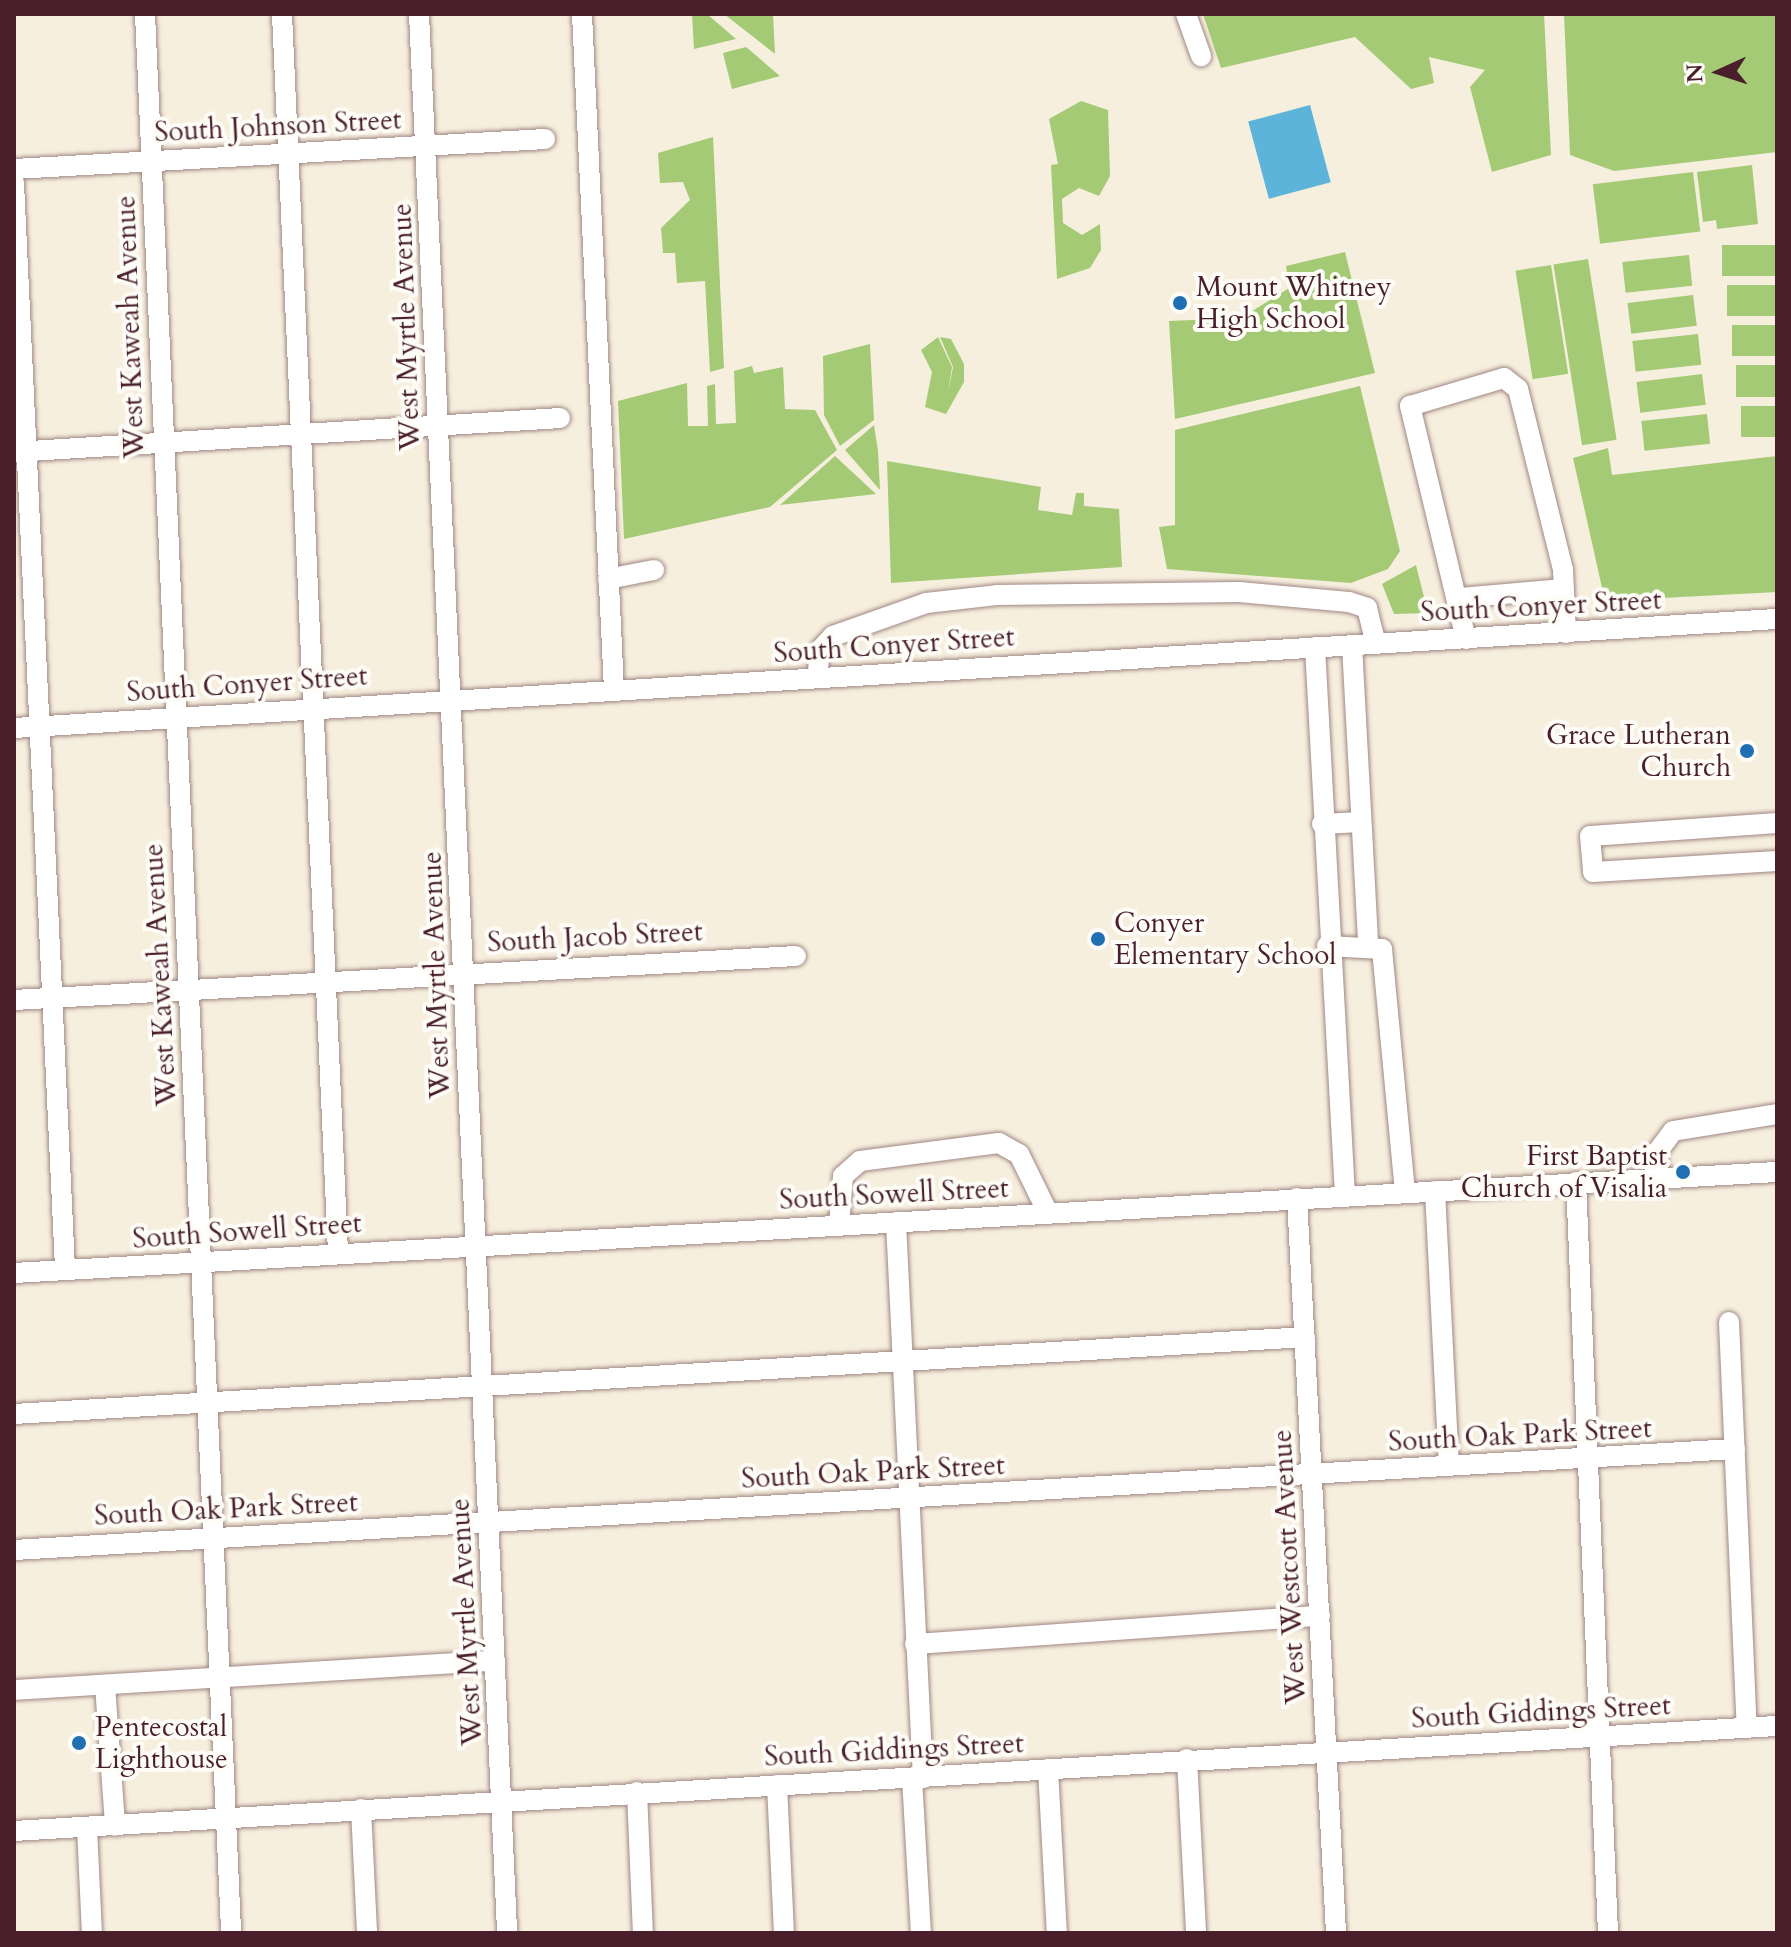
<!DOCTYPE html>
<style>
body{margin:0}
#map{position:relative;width:1791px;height:1947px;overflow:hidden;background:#f7efde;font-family:Cardo,serif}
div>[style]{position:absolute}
.green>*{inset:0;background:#a4ca75;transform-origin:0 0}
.water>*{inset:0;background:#5db4da;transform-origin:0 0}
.roads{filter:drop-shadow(0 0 2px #a08784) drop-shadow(0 0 2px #a08784)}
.minor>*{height:20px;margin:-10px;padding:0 10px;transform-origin:10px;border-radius:10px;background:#fff}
.dots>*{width:22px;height:22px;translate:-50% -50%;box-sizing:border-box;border:4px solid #fdfcf7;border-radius:50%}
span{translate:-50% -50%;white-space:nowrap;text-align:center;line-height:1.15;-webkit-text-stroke:8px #fdfcf7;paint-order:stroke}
.street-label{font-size:28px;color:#4a1f2b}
.poi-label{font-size:28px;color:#4a1f2b}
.left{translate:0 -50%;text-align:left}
.right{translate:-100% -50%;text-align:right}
.frame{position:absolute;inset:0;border:16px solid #4a1f2b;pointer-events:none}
.north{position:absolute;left:1679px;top:32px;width:80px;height:80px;-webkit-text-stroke:6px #fdfcf7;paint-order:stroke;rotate:267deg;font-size:22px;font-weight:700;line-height:32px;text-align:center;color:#4a1f2b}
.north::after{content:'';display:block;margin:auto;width:28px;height:36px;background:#4a1f2b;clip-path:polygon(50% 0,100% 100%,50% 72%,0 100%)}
</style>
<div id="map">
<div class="green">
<i style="clip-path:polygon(692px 14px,707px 14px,736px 39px,694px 49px)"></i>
<i style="clip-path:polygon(724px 14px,773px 14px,775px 54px)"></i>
<i style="clip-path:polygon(1203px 14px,1544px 14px,1551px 155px,1492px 172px,1470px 87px,1485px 70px,1429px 57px,1434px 83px,1411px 89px,1355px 37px,1221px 68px)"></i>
<i style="clip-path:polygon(1564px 14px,1777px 14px,1777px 152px,1614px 171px,1570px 155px)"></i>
<i style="clip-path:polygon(746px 47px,780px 76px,732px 89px,723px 53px)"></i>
<i style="clip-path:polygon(1081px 101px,1108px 110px,1110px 176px,1099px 196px,1079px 188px,1062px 199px,1063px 223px,1082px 235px,1100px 224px,1101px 250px,1090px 268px,1057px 279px,1051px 165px,1058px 164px,1049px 119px)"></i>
<i style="clip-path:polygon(713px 137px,724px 368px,710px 372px,705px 281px,677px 283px,675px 253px,663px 253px,661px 228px,690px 200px,683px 182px,660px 183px,658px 153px)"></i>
<i style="clip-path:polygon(1752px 165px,1758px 224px,1717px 229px,1716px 220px,1703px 222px,1697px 172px)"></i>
<i style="left:1693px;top:172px;width:60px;height:101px;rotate:83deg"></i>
<i style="left:1777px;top:245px;width:31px;height:55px;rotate:90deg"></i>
<i style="clip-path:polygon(1345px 252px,1375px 373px,1175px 419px,1169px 321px,1241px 318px,1289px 288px,1286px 266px)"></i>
<i style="left:1689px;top:255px;width:31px;height:67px;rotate:84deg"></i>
<i style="left:1588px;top:259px;width:183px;height:35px;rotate:81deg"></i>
<i style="left:1551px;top:265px;width:110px;height:36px;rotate:81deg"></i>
<i style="left:1777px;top:285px;width:31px;height:50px;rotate:90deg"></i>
<i style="left:1693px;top:295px;width:31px;height:66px;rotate:83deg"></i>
<i style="left:1777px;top:325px;width:31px;height:45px;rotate:90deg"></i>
<i style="left:1698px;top:334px;width:31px;height:66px;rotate:84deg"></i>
<i style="clip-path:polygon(938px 337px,952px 367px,948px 393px,953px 367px,940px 337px,951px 339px,964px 364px,964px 382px,946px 414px,925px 407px,932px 372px,921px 350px)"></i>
<i style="clip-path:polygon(870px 344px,874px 420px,840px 446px,824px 415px,823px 356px)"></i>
<i style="left:1777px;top:365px;width:32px;height:41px;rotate:90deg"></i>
<i style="clip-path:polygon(752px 366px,754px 373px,783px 367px,785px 409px,815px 410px,837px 450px,770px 507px,624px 539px,618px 401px,687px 383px,688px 426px,708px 426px,707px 386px,715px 384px,716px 424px,736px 423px,734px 371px)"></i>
<i style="left:1702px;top:374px;width:31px;height:66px;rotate:83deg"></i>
<i style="clip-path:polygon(1360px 386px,1400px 551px,1388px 569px,1351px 583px,1167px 569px,1159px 527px,1175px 525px,1175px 430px)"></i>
<i style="left:1777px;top:406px;width:31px;height:36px;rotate:90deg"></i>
<i style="left:1707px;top:414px;width:30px;height:66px;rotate:84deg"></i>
<i style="clip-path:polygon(874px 425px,878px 451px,880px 490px,845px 450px)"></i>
<i style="clip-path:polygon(1608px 448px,1612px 475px,1777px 456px,1777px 592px,1605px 601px,1573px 458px)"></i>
<i style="clip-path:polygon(835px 456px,876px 494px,780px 505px)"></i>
<i style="clip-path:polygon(887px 461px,1041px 487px,1038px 510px,1072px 515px,1076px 493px,1084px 493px,1084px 506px,1119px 509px,1122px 567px,891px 583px)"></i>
<i style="clip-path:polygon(1416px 565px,1428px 613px,1394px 614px,1382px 584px)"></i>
</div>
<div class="water">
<i style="left:1310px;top:105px;width:80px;height:64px;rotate:75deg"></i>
</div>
<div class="roads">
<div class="minor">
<i style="left:145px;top:14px;width:1921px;rotate:87.43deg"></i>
<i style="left:282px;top:14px;width:1241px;rotate:87.41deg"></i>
<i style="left:419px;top:14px;width:1921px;rotate:87.37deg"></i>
<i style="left:582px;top:14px;width:678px;rotate:87.29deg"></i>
<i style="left:1186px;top:14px;width:45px;rotate:70.3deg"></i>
<i style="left:14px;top:169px;width:532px;rotate:-3.23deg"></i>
<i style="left:14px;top:183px;width:1088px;rotate:87.31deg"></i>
<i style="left:14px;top:452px;width:547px;rotate:-3.56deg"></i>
<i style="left:608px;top:579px;width:47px;rotate:-11.1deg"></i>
<i style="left:1459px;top:598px;width:103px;rotate:-5deg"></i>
<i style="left:1466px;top:639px;width:240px;rotate:-103.5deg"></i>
<i style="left:1410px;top:406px;width:98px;rotate:-16.6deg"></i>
<i style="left:1504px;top:378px;width:18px;rotate:38deg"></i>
<i style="left:1518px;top:389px;width:187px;rotate:76deg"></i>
<i style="left:1563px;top:570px;width:63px;rotate:87.3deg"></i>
<i style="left:1352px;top:645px;width:299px;rotate:86.9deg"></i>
<i style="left:1315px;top:647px;width:550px;rotate:86.87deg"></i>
<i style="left:818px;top:678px;width:27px;rotate:-88deg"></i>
<i style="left:819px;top:651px;width:21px;rotate:-47deg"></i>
<i style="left:833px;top:636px;width:99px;rotate:-19.5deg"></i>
<i style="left:926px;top:603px;width:71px;rotate:-6.4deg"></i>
<i style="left:997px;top:595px;width:242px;rotate:-0.7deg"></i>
<i style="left:1239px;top:592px;width:110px;rotate:5.2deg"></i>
<i style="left:1349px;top:602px;width:19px;rotate:18deg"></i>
<i style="left:1367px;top:608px;width:36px;rotate:76deg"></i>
<i style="left:14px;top:728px;width:1766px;rotate:-3.54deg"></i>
<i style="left:1777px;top:823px;width:187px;rotate:176deg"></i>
<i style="left:1590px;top:836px;width:36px;rotate:85deg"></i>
<i style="left:1593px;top:872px;width:184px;rotate:-3.4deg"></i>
<i style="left:1322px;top:824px;width:39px;rotate:-3deg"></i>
<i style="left:1327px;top:946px;width:55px;rotate:3.1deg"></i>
<i style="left:1382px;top:949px;width:244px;rotate:84.6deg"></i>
<i style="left:14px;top:1000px;width:783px;rotate:-3.22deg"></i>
<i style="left:1658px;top:1178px;width:27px;rotate:-90deg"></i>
<i style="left:1658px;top:1151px;width:25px;rotate:-53deg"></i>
<i style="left:1673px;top:1131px;width:105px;rotate:-9.3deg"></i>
<i style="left:1576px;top:1182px;width:752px;rotate:87.56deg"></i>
<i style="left:1435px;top:1191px;width:275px;rotate:87.1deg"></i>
<i style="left:1297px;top:1198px;width:736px;rotate:86.96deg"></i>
<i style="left:896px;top:1222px;width:557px;rotate:87.22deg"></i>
<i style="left:839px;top:1225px;width:49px;rotate:-85.3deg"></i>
<i style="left:843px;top:1176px;width:23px;rotate:-41deg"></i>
<i style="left:860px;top:1161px;width:140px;rotate:-7.4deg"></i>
<i style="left:999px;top:1143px;width:23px;rotate:29deg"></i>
<i style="left:1019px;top:1154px;width:66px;rotate:63.8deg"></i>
<i style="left:14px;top:1273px;width:1766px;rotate:-3.28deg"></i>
<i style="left:1729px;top:1322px;width:406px;rotate:87.5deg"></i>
<i style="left:14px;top:1414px;width:1293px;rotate:-3.41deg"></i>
<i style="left:14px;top:1550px;width:1724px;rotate:-3.36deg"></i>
<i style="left:915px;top:1644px;width:406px;rotate:-4deg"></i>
<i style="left:105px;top:1685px;width:141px;rotate:85.9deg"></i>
<i style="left:14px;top:1690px;width:482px;rotate:-3.5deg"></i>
<i style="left:1187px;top:1759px;width:174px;rotate:87deg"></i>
<i style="left:1048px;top:1769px;width:164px;rotate:86.9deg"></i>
<i style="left:912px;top:1778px;width:155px;rotate:86.7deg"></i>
<i style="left:777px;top:1785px;width:148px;rotate:87.3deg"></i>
<i style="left:637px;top:1792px;width:141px;rotate:87.6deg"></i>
<i style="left:361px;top:1809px;width:124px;rotate:87.2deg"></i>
<i style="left:87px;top:1828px;width:105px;rotate:87.3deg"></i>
<i style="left:14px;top:1831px;width:1766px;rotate:-3.41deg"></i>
</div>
</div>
<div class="dots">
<i style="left:1180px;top:303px;background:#1f6fb2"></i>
<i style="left:1747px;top:751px;background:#1f6fb2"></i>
<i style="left:1098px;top:939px;background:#1f6fb2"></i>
<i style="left:1683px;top:1172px;background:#1f6fb2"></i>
<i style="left:79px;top:1743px;background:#1f6fb2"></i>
</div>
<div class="street-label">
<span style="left:278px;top:126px;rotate:-3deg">South Johnson Street</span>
<span style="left:130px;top:327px;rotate:-92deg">West Kaweah Avenue</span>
<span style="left:406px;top:327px;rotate:-92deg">West Myrtle Avenue</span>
<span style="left:1541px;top:606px;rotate:-3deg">South Conyer Street</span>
<span style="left:894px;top:645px;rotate:-4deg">South Conyer Street</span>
<span style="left:247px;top:684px;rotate:-4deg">South Conyer Street</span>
<span style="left:595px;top:937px;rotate:-3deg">South Jacob Street</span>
<span style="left:160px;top:975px;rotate:-93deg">West Kaweah Avenue</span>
<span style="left:436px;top:975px;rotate:-92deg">West Myrtle Avenue</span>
<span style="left:894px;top:1194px;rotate:-3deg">South Sowell Street</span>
<span style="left:247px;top:1231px;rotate:-4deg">South Sowell Street</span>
<span style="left:1520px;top:1435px;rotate:-3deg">South Oak Park Street</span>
<span style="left:873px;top:1472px;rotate:-3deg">South Oak Park Street</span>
<span style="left:226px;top:1509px;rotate:-3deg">South Oak Park Street</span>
<span style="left:1289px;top:1567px;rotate:-93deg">West Westcott Avenue</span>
<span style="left:466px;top:1622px;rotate:-93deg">West Myrtle Avenue</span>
<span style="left:1541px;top:1712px;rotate:-3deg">South Giddings Street</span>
<span style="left:894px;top:1750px;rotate:-3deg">South Giddings Street</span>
</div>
<div class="poi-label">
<span class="left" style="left:1196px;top:303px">Mount Whitney<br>High School</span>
<span class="right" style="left:1731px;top:751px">Grace Lutheran<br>Church</span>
<span class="left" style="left:1114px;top:939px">Conyer<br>Elementary School</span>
<span class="right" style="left:1667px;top:1172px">First Baptist<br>Church of Visalia</span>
<span class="left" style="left:95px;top:1743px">Pentecostal<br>Lighthouse</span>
</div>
<div class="frame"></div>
<div class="north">N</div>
</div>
